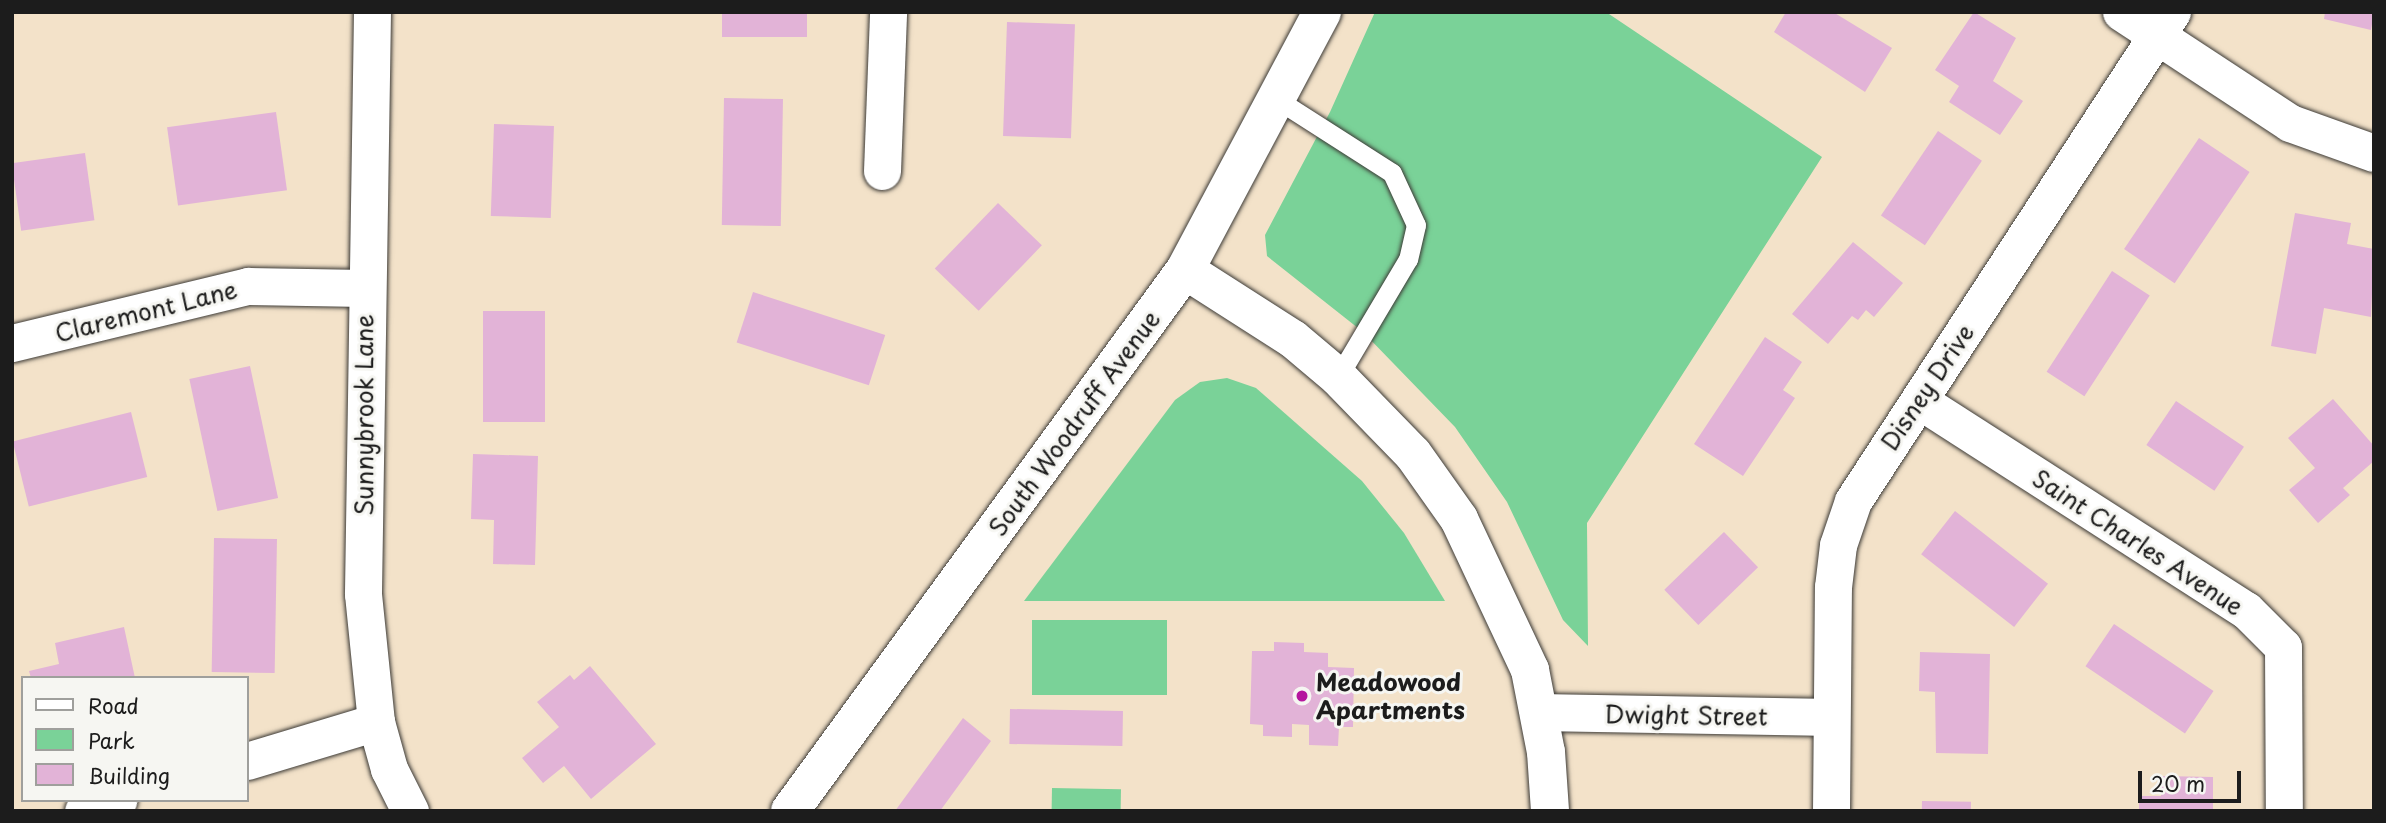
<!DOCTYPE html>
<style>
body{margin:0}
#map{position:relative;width:2386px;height:823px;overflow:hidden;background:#f3e2c9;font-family:"Playpen Sans",sans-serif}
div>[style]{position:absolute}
.green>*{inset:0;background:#7ad298;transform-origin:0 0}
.building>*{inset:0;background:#e2b3d7;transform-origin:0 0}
.roads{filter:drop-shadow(0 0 2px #3c3a36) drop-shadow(0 0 2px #3c3a36)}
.service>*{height:19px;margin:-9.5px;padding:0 9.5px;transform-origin:9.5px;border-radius:9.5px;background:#fff}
.minor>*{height:37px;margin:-18.5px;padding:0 18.5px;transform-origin:18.5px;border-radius:18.5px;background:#fff}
.tertiary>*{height:38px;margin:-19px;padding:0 19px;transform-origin:19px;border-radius:19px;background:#fff}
.secondary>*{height:38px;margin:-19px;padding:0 19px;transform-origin:19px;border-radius:19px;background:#fff}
.dots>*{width:19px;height:19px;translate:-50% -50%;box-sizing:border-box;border:4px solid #f6f6f2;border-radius:50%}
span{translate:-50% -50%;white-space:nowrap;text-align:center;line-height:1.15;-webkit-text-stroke:6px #f6f6f2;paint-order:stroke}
.street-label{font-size:24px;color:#1c1c1c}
.poi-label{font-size:24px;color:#1c1c1c;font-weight:700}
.left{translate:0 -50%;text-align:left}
.frame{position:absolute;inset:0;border:14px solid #1c1c1c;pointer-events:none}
.legend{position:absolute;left:21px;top:676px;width:228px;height:126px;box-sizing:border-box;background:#f6f6f2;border:2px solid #9f9f9c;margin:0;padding:9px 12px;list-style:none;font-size:21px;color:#1c1c1c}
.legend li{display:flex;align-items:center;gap:14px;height:35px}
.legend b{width:35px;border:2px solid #9f9f9c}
.scale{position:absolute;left:2138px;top:771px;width:103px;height:32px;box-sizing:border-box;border:4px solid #1c1c1c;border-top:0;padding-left:9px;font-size:21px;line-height:24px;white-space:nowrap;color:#1c1c1c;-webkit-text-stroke:5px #f6f6f2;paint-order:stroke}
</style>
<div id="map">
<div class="green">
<i style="clip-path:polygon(1375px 12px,1606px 12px,1822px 157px,1587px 523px,1588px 646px,1563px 620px,1507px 502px,1455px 427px,1363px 332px,1267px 256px,1265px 235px,1330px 112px)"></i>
<i style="clip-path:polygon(1227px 378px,1256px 388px,1362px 481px,1404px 533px,1445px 601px,1024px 601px,1175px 400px,1200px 382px)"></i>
<i style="left:1032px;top:620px;width:135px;height:75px"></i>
<i style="left:1052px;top:788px;width:69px;height:23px;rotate:1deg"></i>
</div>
<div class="building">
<i style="left:722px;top:12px;width:85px;height:25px"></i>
<i style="clip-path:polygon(1786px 12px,1833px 12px,1892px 48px,1865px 92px,1774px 32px)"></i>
<i style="clip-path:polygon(1974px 12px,2016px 38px,1993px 81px,2023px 101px,2000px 135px,1949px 102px,1959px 86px,1935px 70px)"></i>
<i style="clip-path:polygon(2325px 12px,2374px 12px,2371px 30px,2324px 19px)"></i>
<i style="left:1007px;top:22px;width:68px;height:114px;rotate:2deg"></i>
<i style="left:724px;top:98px;width:59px;height:127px;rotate:1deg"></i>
<i style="left:276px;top:112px;width:79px;height:110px;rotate:82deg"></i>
<i style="left:494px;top:124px;width:60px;height:92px;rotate:2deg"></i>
<i style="left:1938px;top:131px;width:53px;height:102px;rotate:34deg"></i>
<i style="left:2199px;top:138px;width:61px;height:134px;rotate:34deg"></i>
<i style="left:85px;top:153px;width:68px;height:74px;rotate:82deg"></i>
<i style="left:998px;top:203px;width:61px;height:91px;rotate:44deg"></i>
<i style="clip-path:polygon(2295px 213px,2351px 223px,2347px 244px,2374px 249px,2371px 317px,2324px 308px,2316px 354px,2271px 346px)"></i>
<i style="clip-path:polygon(1853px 242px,1903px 283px,1874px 317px,1866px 310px,1858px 320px,1852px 316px,1828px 344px,1792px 314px)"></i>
<i style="left:2112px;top:271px;width:45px;height:120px;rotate:33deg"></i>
<i style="left:753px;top:292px;width:139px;height:53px;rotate:18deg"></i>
<i style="left:483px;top:311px;width:62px;height:111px"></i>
<i style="clip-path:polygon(1765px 337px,1802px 362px,1783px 390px,1795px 398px,1743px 476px,1694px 444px)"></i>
<i style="left:250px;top:366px;width:135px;height:62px;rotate:78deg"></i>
<i style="clip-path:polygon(2333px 399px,2374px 446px,2374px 461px,2343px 488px,2350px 495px,2318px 523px,2289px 490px,2315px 468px,2288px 438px)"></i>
<i style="left:2176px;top:401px;width:82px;height:53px;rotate:34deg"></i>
<i style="left:131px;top:412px;width:67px;height:122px;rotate:76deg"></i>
<i style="clip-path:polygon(473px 454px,538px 456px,535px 565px,493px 564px,494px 520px,471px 519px)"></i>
<i style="left:1955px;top:511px;width:118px;height:55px;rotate:38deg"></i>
<i style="left:1724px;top:532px;width:49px;height:83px;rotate:46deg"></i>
<i style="left:214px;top:538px;width:63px;height:134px;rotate:1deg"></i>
<i style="left:2114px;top:624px;width:120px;height:51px;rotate:34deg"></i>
<i style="clip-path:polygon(124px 627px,135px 678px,31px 678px,29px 671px,59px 664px,55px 643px)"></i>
<i style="clip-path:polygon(1274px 642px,1304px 643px,1304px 652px,1328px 653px,1328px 667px,1354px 668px,1353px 727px,1339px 727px,1338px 746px,1309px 745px,1309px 725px,1292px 724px,1292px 737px,1263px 736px,1263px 725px,1250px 724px,1252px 651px,1274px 651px)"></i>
<i style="clip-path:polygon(1920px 652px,1990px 654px,1988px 754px,1936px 753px,1935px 692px,1919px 691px)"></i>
<i style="clip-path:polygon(590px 666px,656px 744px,591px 799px,564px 766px,543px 783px,522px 758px,559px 727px,537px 702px,570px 675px,574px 680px)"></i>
<i style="left:1010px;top:709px;width:113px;height:35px;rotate:1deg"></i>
<i style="clip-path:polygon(963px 718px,991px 741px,940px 811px,895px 811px)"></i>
<i style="clip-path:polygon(2162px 776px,2213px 777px,2213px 811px,2139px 811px,2139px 796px,2161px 796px)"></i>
<i style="left:1922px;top:801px;width:49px;height:10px;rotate:1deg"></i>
</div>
<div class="roads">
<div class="service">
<i style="left:1278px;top:100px;width:135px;rotate:32.6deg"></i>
<i style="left:1392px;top:173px;width:57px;rotate:65.2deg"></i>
<i style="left:1416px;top:225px;width:35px;rotate:103deg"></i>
<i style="left:1408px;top:259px;width:137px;rotate:120.7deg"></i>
</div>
<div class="minor">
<i style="left:372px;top:12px;width:582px;rotate:90.89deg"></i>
<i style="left:363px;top:594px;width:129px;rotate:84.2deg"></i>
<i style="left:376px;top:722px;width:49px;rotate:74.5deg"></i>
<i style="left:389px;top:769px;width:47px;rotate:63.4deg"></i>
<i style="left:2121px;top:12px;width:202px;rotate:33.3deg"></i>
<i style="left:2290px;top:123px;width:89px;rotate:19.7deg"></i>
<i style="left:882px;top:171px;width:159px;rotate:-87.8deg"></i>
<i style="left:12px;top:343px;width:243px;rotate:-13.6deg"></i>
<i style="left:248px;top:286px;width:117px;rotate:1deg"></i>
<i style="left:1920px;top:401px;width:387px;rotate:32.7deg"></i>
<i style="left:2246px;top:610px;width:52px;rotate:45deg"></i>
<i style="left:2283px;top:647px;width:164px;rotate:89.7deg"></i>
<i style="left:1541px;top:712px;width:289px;rotate:1deg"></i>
<i style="left:247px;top:761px;width:135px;rotate:-16.8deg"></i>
<i style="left:83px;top:811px;width:37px;rotate:-17deg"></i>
<i style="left:1831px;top:811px;width:224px;rotate:-89.5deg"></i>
<i style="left:1833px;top:587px;width:42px;rotate:-83.2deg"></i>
<i style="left:1838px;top:545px;width:46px;rotate:-71.2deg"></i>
<i style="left:1853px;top:501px;width:584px;rotate:-56.88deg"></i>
</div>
<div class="tertiary">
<i style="left:1185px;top:270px;width:128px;rotate:32.6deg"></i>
<i style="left:1293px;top:339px;width:59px;rotate:40.2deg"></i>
<i style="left:1338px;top:377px;width:107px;rotate:45.8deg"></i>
<i style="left:1413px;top:454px;width:80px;rotate:54.7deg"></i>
<i style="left:1459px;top:519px;width:167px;rotate:64.8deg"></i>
<i style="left:1530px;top:670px;width:84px;rotate:79deg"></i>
<i style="left:1546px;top:752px;width:59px;rotate:86.1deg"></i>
</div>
<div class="secondary">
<i style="left:790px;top:811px;width:670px;rotate:-53.87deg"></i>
<i style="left:1185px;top:270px;width:292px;rotate:-62deg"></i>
</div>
</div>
<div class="dots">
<i style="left:1302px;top:696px;background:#b5179e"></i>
</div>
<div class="street-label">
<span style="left:146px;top:311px;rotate:-14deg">Claremont Lane</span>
<span style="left:1927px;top:387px;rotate:-56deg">Disney Drive</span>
<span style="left:364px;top:415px;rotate:-90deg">Sunnybrook Lane</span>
<span style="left:1074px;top:423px;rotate:-54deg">South Woodruff Avenue</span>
<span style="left:2138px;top:542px;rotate:33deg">Saint Charles Avenue</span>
<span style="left:1686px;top:715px;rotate:1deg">Dwight Street</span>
</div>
<div class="poi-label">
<span class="left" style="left:1316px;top:696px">Meadowood<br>Apartments</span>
</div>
<div class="frame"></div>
<ul class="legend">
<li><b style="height:9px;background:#fff"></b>Road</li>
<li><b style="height:19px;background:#7ad298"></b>Park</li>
<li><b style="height:19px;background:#e2b3d7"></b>Building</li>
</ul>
<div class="scale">20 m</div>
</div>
